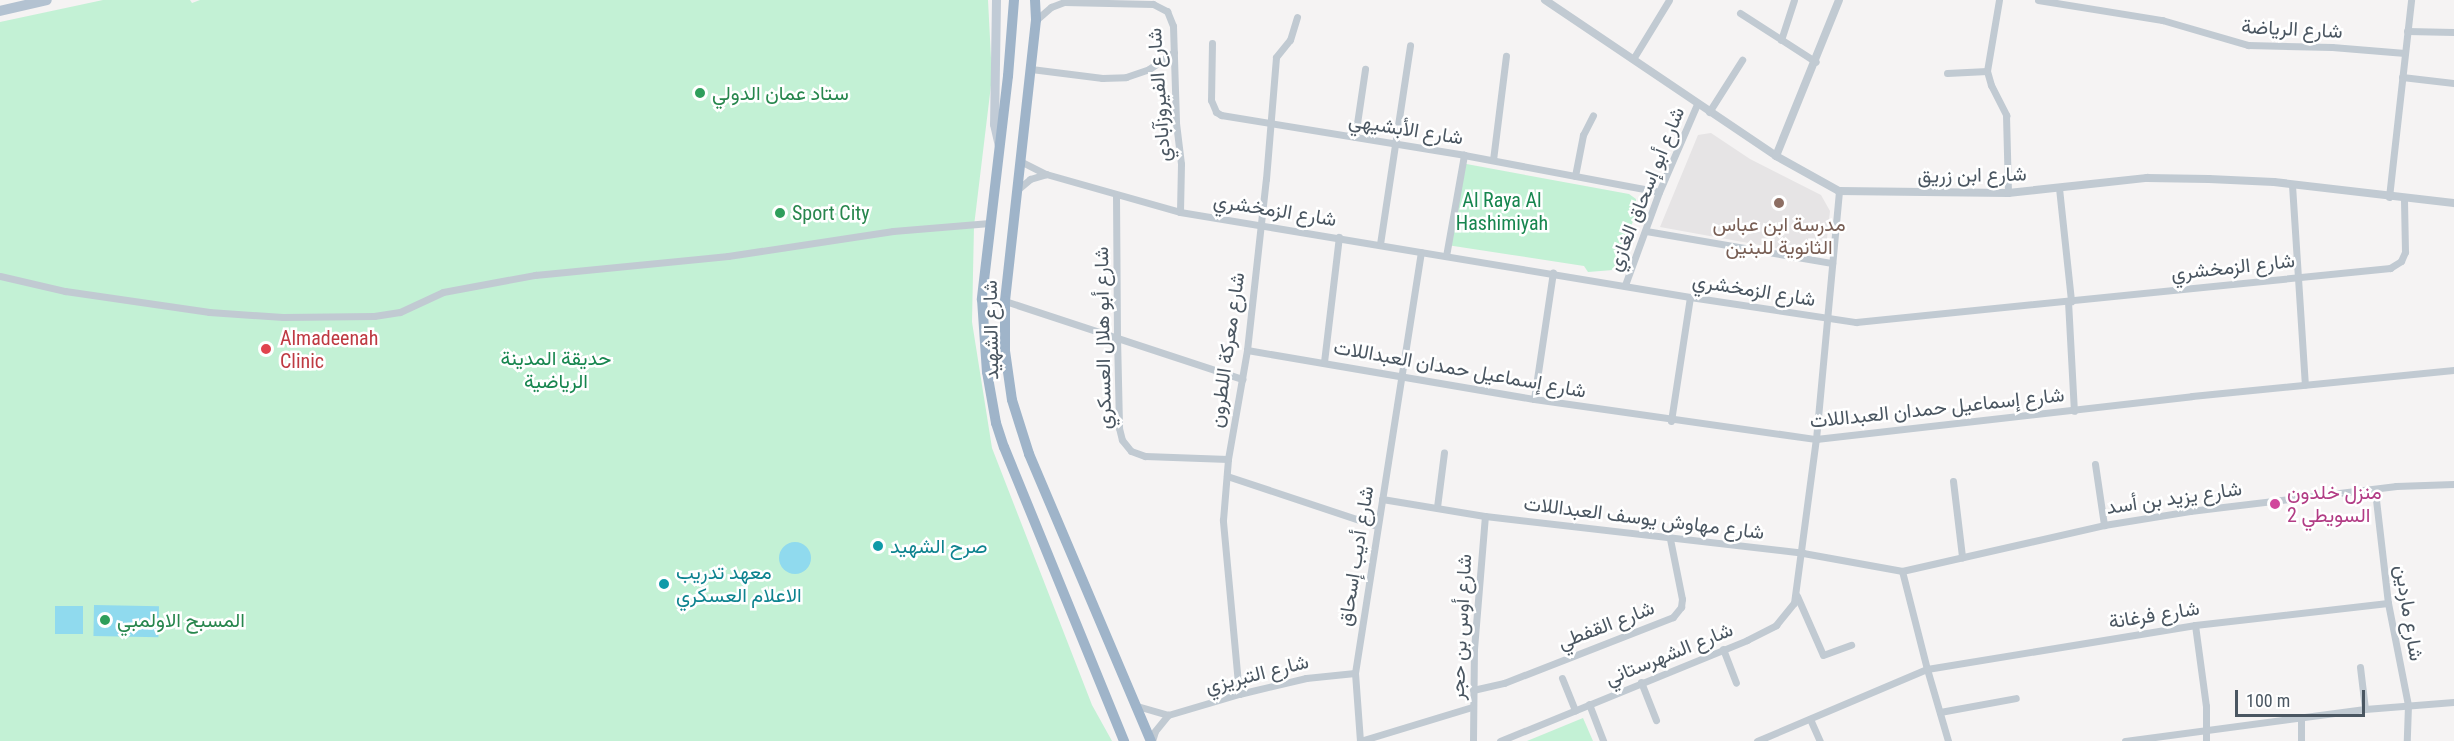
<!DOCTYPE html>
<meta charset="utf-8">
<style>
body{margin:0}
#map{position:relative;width:2454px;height:741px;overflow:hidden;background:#f5f3f3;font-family:"Roboto Condensed",Vazirmatn,sans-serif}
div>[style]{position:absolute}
.education>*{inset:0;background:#e6e4e5}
.green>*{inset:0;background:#c3f1d5}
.water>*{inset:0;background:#90daee;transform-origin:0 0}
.round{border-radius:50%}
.minor>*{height:7px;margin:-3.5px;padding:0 3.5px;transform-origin:3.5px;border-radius:3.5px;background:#c1cad2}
.tertiary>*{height:8px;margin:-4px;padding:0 4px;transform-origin:4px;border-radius:4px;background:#c1cad2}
.secondary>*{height:9px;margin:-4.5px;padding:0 4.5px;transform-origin:4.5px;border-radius:4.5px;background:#c1cbd6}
.primary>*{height:10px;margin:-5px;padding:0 5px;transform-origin:5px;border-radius:5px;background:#b3c2d1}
.trunk>*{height:10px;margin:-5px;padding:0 5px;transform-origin:5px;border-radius:5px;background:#9fb4c9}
.dots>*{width:16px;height:16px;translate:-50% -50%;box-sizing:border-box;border:3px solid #fff;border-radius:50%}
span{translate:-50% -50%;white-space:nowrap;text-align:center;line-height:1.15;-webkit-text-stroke:5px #fff;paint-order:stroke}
.street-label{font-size:20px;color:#4a5661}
.leisure-label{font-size:20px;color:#27864d}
.left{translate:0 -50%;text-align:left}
.park-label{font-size:20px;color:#17864f}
.education-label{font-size:20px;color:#785e54}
.health-label{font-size:20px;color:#be3a42}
.hotel-label{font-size:20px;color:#b23c85}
.culture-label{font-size:20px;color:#0d838f}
.scale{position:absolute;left:2235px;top:690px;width:130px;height:27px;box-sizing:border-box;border:3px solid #4a5661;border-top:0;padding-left:8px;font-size:18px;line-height:21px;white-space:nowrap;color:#4a5661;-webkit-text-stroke:4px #fff;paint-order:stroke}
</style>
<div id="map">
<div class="education">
<i style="clip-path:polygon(1711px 133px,1750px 159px,1821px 195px,1830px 211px,1825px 257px,1660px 227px,1698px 135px)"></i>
</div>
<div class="green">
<i style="clip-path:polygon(103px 0,190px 0,192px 3px,200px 0,988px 0,992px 77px,974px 226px,972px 322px,992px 448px,1092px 705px,1112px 741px,0 741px,0 22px)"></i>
<i style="clip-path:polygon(1461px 163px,1629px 194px,1636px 199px,1636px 214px,1613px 270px,1588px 272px,1584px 266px,1447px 245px)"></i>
<i style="clip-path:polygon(1583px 718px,1593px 741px,1527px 741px)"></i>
</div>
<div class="water">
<i class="round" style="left:779px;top:542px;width:32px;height:32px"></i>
<i style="left:94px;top:605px;width:65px;height:31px;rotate:1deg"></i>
<i style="left:55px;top:606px;width:28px;height:28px"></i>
</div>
<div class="minor">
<i style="left:1999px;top:0;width:72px;rotate:99.6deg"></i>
<i style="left:1987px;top:71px;width:15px;rotate:74deg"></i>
<i style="left:1991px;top:85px;width:34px;rotate:63deg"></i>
<i style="left:2006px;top:115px;width:78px;rotate:88.5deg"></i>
<i style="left:2038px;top:0;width:126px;rotate:9.2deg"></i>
<i style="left:2162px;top:20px;width:90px;rotate:16.2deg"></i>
<i style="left:2248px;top:45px;width:84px;rotate:1.4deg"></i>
<i style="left:2332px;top:47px;width:73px;rotate:4.7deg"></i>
<i style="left:1740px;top:13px;width:90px;rotate:32.8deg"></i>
<i style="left:1036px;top:20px;width:20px;rotate:-41deg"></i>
<i style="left:1051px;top:7px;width:14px;rotate:-21deg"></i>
<i style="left:1064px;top:2px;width:89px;rotate:1.3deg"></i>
<i style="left:1153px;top:4px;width:16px;rotate:27deg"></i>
<i style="left:1167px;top:11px;width:16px;rotate:68deg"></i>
<i style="left:1173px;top:26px;width:97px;rotate:88.2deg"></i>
<i style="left:1176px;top:123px;width:41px;rotate:83deg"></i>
<i style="left:1181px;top:164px;width:48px;rotate:91.2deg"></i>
<i style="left:2407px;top:31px;width:47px;rotate:1.2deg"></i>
<i style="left:1781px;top:40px;width:42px;rotate:-72deg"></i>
<i style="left:1212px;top:43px;width:57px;rotate:91deg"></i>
<i style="left:1211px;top:100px;width:13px;rotate:67deg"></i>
<i style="left:1216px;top:112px;width:6px;rotate:31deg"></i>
<i style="left:1221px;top:115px;width:246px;rotate:9.3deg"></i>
<i style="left:1464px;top:155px;width:198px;rotate:10.7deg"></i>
<i style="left:1633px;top:59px;width:69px;rotate:-58.6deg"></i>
<i style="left:1031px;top:69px;width:72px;rotate:7.2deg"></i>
<i style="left:1102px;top:78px;width:24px;rotate:-2deg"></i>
<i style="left:1126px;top:77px;width:24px;rotate:-19deg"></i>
<i style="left:1149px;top:69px;width:30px;rotate:-34deg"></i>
<i style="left:1947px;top:73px;width:40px;rotate:-2.9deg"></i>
<i style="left:2402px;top:77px;width:52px;rotate:6.6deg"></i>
<i style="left:1709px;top:112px;width:62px;rotate:-57.6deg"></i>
<i style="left:1355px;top:137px;width:69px;rotate:-81.6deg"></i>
<i style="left:1493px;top:160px;width:105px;rotate:-82.9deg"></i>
<i style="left:1020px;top:161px;width:29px;rotate:27deg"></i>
<i style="left:1046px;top:174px;width:139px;rotate:15.8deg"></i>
<i style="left:1180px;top:212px;width:517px;rotate:9.46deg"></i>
<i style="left:1690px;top:297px;width:168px;rotate:8.6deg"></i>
<i style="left:1856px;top:322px;width:537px;rotate:-5.77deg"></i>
<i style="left:2390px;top:268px;width:13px;rotate:-32deg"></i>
<i style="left:2401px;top:261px;width:10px;rotate:-66deg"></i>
<i style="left:2405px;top:252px;width:54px;rotate:-91.1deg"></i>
<i style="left:1575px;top:176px;width:42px;rotate:-79deg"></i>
<i style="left:1583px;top:135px;width:22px;rotate:-63deg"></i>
<i style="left:2292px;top:185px;width:200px;rotate:86.3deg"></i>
<i style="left:2059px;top:188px;width:114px;rotate:83.9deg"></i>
<i style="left:1017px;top:190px;width:17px;rotate:-40deg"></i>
<i style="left:1030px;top:179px;width:17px;rotate:-17deg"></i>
<i style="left:1116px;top:195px;width:142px;rotate:89.6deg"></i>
<i style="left:1117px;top:337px;width:91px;rotate:88.7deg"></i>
<i style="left:1119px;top:428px;width:12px;rotate:76deg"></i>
<i style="left:1122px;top:440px;width:14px;rotate:51deg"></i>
<i style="left:1131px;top:451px;width:15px;rotate:20deg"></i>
<i style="left:1145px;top:456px;width:83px;rotate:2.1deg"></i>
<i style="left:2389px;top:197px;width:198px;rotate:-83.6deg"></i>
<i style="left:1646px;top:231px;width:189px;rotate:9.8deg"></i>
<i style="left:1380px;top:244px;width:201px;rotate:-81.4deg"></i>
<i style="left:1446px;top:256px;width:103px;rotate:-79.9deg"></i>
<i style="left:0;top:276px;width:67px;rotate:13deg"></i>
<i style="left:65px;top:291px;width:146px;rotate:8.3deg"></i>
<i style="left:209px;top:312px;width:74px;rotate:3.9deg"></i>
<i style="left:283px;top:317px;width:91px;rotate:-0.6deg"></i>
<i style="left:374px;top:316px;width:26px;rotate:-9deg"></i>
<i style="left:400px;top:312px;width:47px;rotate:-24.9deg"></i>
<i style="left:443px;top:292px;width:94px;rotate:-10.5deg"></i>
<i style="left:535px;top:275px;width:194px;rotate:-5.6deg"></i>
<i style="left:728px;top:256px;width:167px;rotate:-8.6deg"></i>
<i style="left:893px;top:231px;width:97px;rotate:-4.7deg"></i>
<i style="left:1625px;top:285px;width:99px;rotate:-69.9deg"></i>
<i style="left:1659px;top:192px;width:96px;rotate:-66.6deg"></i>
<i style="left:1005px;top:301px;width:250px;rotate:18.2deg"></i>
<i style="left:2068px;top:301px;width:110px;rotate:86.9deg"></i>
<i style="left:1247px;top:350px;width:291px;rotate:9.7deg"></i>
<i style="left:1534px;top:399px;width:285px;rotate:8.1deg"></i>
<i style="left:1816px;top:439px;width:378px;rotate:-6.5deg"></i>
<i style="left:2192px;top:396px;width:263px;rotate:-5.7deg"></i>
<i style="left:1324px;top:362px;width:126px;rotate:-83.2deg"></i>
<i style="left:1534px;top:399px;width:128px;rotate:-81.5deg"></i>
<i style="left:1671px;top:421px;width:125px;rotate:-81.3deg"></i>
<i style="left:2095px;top:464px;width:62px;rotate:81.6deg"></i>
<i style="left:1227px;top:476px;width:158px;rotate:18.4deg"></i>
<i style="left:1953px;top:481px;width:77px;rotate:83.2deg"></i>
<i style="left:2375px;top:491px;width:113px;rotate:83.4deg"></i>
<i style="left:2388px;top:603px;width:104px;rotate:78.9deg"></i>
<i style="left:2408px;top:705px;width:36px;rotate:92deg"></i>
<i style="left:1382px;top:499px;width:104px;rotate:9.4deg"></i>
<i style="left:1485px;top:516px;width:320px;rotate:6.6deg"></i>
<i style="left:1803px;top:553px;width:101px;rotate:10.3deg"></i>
<i style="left:1902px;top:571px;width:207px;rotate:-12.8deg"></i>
<i style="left:2104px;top:525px;width:87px;rotate:-9.2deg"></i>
<i style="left:2190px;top:511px;width:208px;rotate:-6.9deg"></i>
<i style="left:2396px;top:486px;width:58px;rotate:-2deg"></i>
<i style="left:1437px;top:507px;width:55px;rotate:-82.7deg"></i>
<i style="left:1902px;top:571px;width:101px;rotate:75.7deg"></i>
<i style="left:1927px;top:669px;width:75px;rotate:73.7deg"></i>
<i style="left:1797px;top:596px;width:64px;rotate:66.2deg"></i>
<i style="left:1823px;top:655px;width:30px;rotate:-20deg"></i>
<i style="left:2195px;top:625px;width:82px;rotate:82.3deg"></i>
<i style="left:2206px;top:706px;width:35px;rotate:90deg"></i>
<i style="left:1723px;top:649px;width:36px;rotate:69deg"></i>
<i style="left:2360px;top:667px;width:42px;rotate:83.2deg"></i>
<i style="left:1562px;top:678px;width:35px;rotate:68deg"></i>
<i style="left:1641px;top:682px;width:41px;rotate:68.5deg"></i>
<i style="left:1473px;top:690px;width:32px;rotate:-13deg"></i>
<i style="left:1504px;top:683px;width:181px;rotate:-21.3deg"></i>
<i style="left:1673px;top:617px;width:13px;rotate:-51deg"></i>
<i style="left:1681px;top:607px;width:8px;rotate:-83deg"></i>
<i style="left:1682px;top:599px;width:61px;rotate:-101.3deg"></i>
<i style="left:1239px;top:694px;width:175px;rotate:-95.3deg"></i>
<i style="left:1223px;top:520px;width:61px;rotate:-85.3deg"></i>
<i style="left:1228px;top:459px;width:111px;rotate:-80.1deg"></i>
<i style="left:1247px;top:350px;width:172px;rotate:-83.7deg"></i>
<i style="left:1266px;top:179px;width:122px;rotate:-85.3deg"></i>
<i style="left:1276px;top:57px;width:22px;rotate:-51deg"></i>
<i style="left:1290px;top:40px;width:24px;rotate:-73deg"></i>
<i style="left:1589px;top:704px;width:40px;rotate:69deg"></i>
<i style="left:1137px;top:706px;width:32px;rotate:16deg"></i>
<i style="left:1168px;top:715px;width:74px;rotate:-16.5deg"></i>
<i style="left:1239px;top:694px;width:69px;rotate:-13.4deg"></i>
<i style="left:1306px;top:678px;width:49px;rotate:-5.8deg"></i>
<i style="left:1940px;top:712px;width:77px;rotate:-10.4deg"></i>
<i style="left:1810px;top:719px;width:24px;rotate:66deg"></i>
<i style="left:1152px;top:741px;width:10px;rotate:-73deg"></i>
<i style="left:1155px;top:731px;width:21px;rotate:-51deg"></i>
<i style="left:1360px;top:741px;width:68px;rotate:-94.2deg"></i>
<i style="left:1355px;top:673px;width:426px;rotate:-81.1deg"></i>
<i style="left:1360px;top:741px;width:117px;rotate:-16.9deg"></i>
<i style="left:1473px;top:741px;width:92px;rotate:-89.4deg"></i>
<i style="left:1474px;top:649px;width:133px;rotate:-85.3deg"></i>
<i style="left:1500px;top:741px;width:267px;rotate:-22.2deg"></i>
<i style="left:1747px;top:640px;width:33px;rotate:-27deg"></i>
<i style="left:1776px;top:625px;width:28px;rotate:-51deg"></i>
<i style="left:1794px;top:603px;width:165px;rotate:-82.4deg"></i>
<i style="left:1816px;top:439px;width:249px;rotate:-84.7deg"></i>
<i style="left:1757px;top:741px;width:185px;rotate:-23deg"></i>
<i style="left:1927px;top:669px;width:272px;rotate:-9.3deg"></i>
<i style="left:2195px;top:625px;width:194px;rotate:-6.5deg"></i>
<i style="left:2125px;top:741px;width:242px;rotate:-7.6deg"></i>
<i style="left:2365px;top:709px;width:89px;rotate:-4.5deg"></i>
<i style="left:2301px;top:741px;width:23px;rotate:-90deg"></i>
</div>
<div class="tertiary">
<i style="left:1545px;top:0;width:279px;rotate:34deg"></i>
<i style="left:1776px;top:156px;width:72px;rotate:29.1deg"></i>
<i style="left:1839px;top:191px;width:169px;rotate:0.7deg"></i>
<i style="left:2008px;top:193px;width:140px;rotate:-6.2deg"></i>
<i style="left:2147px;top:178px;width:62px;rotate:0.9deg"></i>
<i style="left:2209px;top:179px;width:65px;rotate:2.6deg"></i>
<i style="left:2274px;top:182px;width:181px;rotate:6.7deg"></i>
<i style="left:1776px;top:156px;width:168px;rotate:-68deg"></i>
</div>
<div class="secondary">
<i style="left:996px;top:0;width:124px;rotate:90.9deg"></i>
<i style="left:994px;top:124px;width:23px;rotate:77deg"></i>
</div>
<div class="primary">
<i style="left:0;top:11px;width:48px;rotate:-13.2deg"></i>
</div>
<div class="trunk">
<i style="left:1014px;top:0;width:76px;rotate:94.5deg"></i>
<i style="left:1008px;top:76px;width:225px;rotate:96.7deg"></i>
<i style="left:982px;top:299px;width:73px;rotate:86.1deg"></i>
<i style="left:987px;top:372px;width:52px;rotate:80deg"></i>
<i style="left:996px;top:423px;width:25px;rotate:72deg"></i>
<i style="left:1004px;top:447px;width:318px;rotate:67.8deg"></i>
<i style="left:1035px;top:0;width:20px;rotate:87deg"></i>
<i style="left:1036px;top:20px;width:283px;rotate:96.3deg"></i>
<i style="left:1005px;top:301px;width:50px;rotate:90deg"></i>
<i style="left:1005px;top:351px;width:49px;rotate:81.9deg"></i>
<i style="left:1012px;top:400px;width:57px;rotate:72.5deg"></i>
<i style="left:1029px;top:454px;width:312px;rotate:67deg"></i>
</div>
<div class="dots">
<i style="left:700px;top:93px;background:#2e9e5b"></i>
<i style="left:1779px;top:203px;background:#8d6e63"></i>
<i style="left:780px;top:213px;background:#2e9e5b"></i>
<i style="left:266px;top:349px;background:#e0444e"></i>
<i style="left:2275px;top:504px;background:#d1479c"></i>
<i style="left:878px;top:546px;background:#0f9aa8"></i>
<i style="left:664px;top:584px;background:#0f9aa8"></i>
<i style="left:105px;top:620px;background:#2e9e5b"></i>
</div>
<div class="street-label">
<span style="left:2292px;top:29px;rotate:3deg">شارع الرياضة</span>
<span style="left:1159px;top:95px;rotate:-94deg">شارع الفيروزآبادي</span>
<span style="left:1406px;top:129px;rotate:9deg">شارع الأبشيهي</span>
<span style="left:1972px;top:175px;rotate:-1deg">شارع ابن زريق</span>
<span style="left:1646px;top:189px;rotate:-68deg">شارع أبو إسحاق الغازي</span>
<span style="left:1275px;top:210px;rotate:9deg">شارع الزمخشري</span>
<span style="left:2233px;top:267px;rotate:-6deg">شارع الزمخشري</span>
<span style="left:1754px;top:290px;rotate:9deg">شارع الزمخشري</span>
<span style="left:991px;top:330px;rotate:-91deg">شارع الشهيد</span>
<span style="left:1103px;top:338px;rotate:-91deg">شارع أبو هلال العسكري</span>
<span style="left:1227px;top:350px;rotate:-82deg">شارع معركة اللطرون</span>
<span style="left:1460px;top:369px;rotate:10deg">شارع إسماعيل حمدان العبداللات</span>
<span style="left:1937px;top:408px;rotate:-6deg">شارع إسماعيل حمدان العبداللات</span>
<span style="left:2174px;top:498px;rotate:-8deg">شارع يزيد بن أسد</span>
<span style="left:1644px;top:518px;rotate:7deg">شارع مهاوش يوسف العبداللات</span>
<span style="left:1356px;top:556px;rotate:-81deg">شارع أديب إسحاق</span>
<span style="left:2409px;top:613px;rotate:81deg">شارع ماردين</span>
<span style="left:2154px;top:615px;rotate:-9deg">شارع فرغانة</span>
<span style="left:1606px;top:625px;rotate:-21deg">شارع القفطي</span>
<span style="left:1461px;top:627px;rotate:-87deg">شارع أوس بن حجر</span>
<span style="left:1669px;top:654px;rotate:-22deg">شارع الشهرستاني</span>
<span style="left:1257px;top:674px;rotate:-14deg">شارع التبريزي</span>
</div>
<div class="leisure-label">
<span class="left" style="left:712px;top:93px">ستاد عمان الدولي</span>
<span class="left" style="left:792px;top:213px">Sport City</span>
<span class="left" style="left:117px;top:620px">المسبح الاولمبي</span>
</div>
<div class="park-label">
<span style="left:1502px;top:212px">Al Raya Al<br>Hashimiyah</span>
<span style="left:556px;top:370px">حديقة المدينة<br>الرياضية</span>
</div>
<div class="education-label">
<span style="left:1779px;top:236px">مدرسة ابن عباس<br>الثانوية للبنين</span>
</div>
<div class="health-label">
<span class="left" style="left:280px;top:350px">Almadeenah<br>Clinic</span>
</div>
<div class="hotel-label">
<span class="left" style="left:2287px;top:504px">منزل خلدون<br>السويطي 2</span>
</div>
<div class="culture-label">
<span class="left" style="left:890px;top:546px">صرح الشهيد</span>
<span class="left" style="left:676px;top:584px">معهد تدريب<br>الاعلام العسكري</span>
</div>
<div class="scale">100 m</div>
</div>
